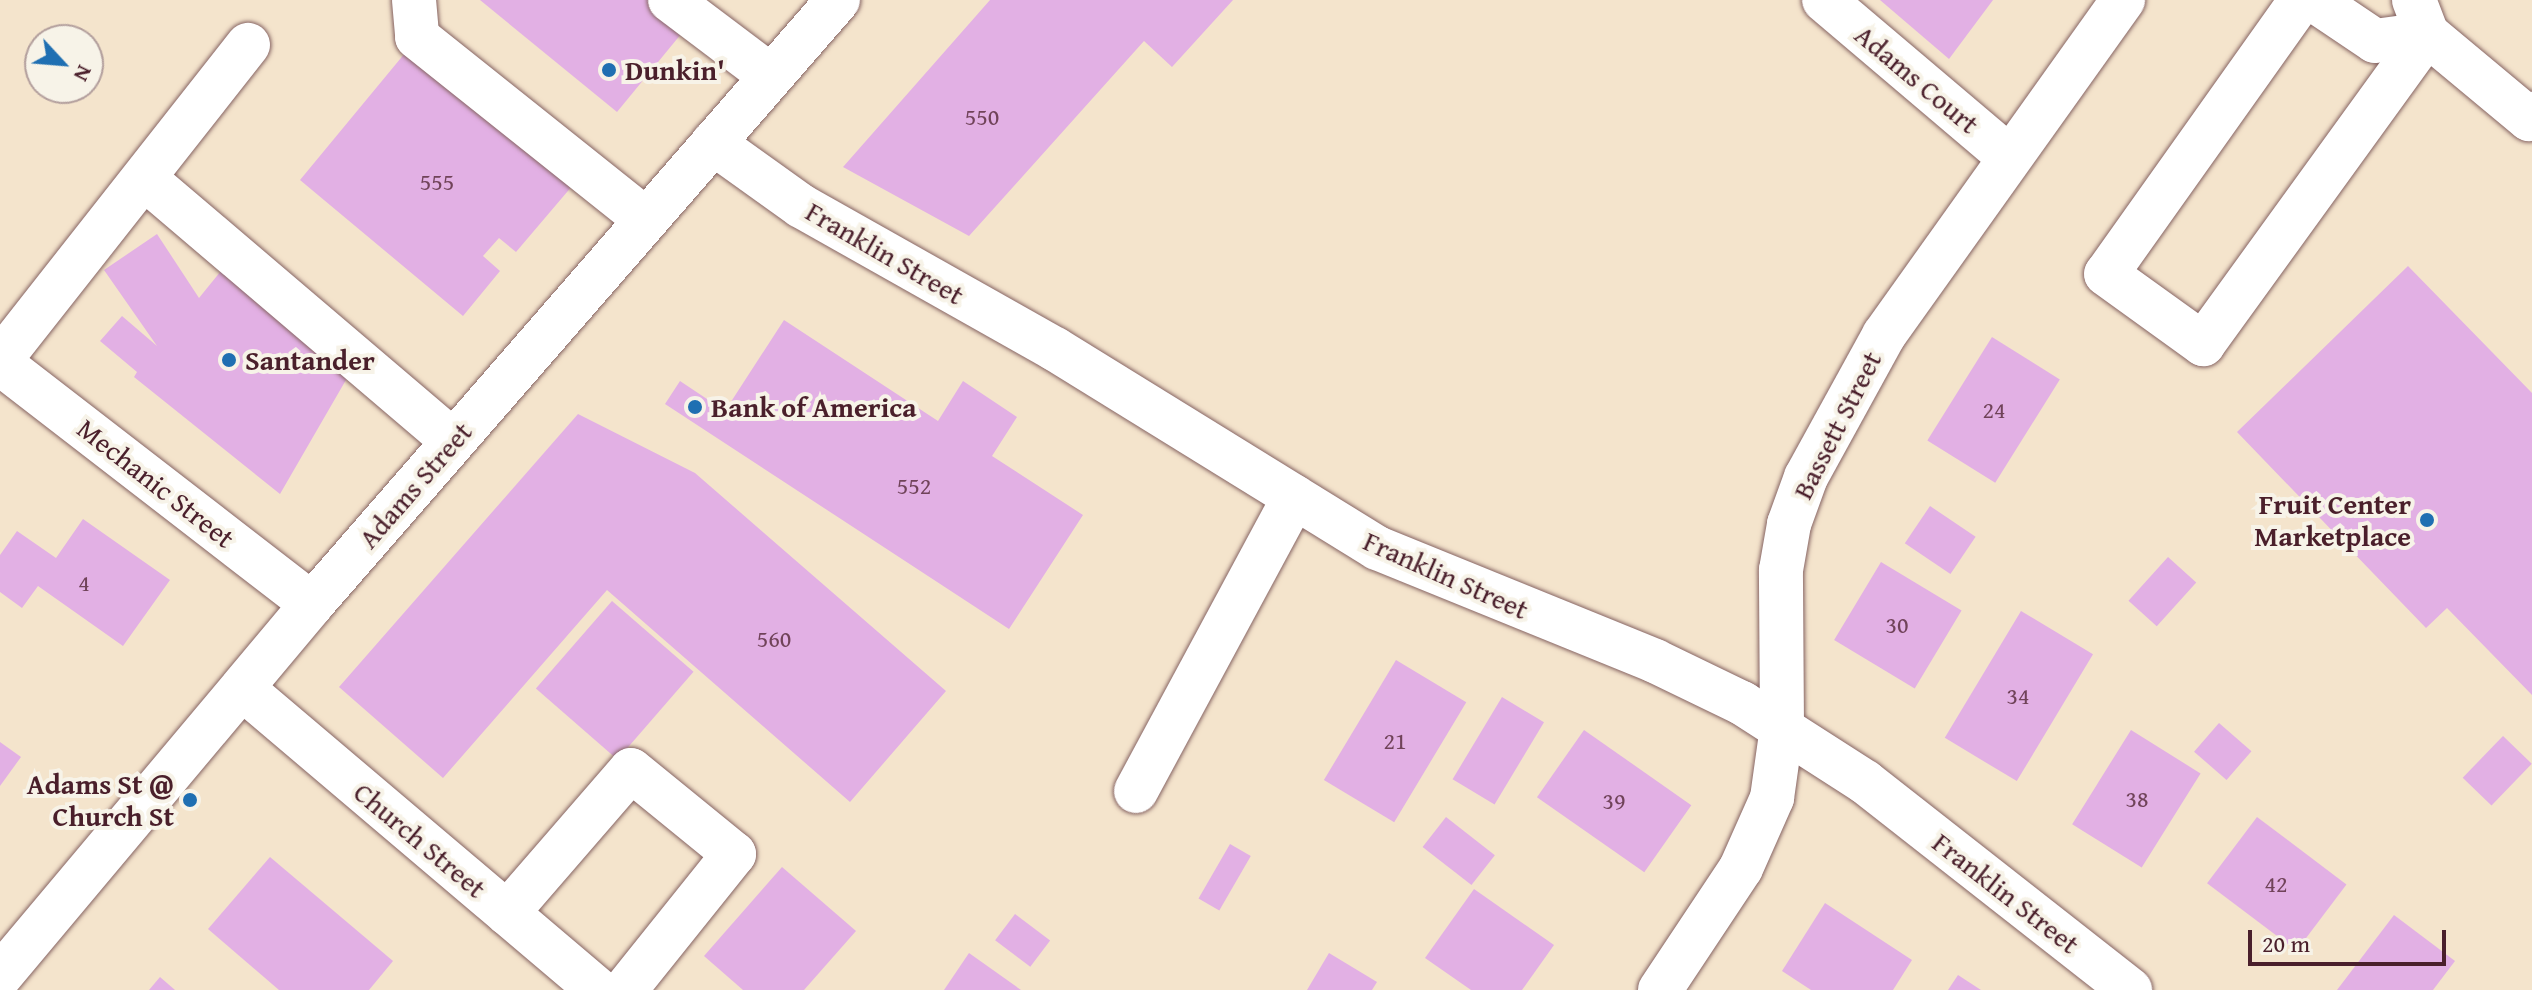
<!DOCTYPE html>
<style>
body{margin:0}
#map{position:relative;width:2532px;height:990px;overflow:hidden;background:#f4e4cc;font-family:"Gentium Book Plus",serif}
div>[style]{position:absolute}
.building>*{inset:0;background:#e2b0e4;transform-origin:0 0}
.roads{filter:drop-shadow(0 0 2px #866463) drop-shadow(0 0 2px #866463)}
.minor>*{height:44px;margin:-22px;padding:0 22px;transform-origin:22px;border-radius:22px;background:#fff}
.major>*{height:44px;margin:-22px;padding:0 22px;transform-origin:22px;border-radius:22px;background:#fff}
.dots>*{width:22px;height:22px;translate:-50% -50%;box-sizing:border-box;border:4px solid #f7f3e8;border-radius:50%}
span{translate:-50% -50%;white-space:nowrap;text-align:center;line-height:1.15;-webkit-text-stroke:8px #f7f3e8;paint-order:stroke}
.number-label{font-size:24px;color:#704359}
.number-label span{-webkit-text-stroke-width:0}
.poi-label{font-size:28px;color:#4a1f2b;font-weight:700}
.left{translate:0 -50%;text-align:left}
.right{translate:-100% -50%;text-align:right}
.street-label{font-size:28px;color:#4a1f2b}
.north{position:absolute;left:24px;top:24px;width:80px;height:80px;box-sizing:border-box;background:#f7f3e8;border:2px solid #b29e9c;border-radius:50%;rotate:116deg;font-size:22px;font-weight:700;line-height:32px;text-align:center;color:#4a1f2b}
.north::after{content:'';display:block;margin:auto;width:28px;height:36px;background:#1f6fb2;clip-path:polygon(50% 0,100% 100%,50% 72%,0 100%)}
.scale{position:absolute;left:2248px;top:930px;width:198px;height:36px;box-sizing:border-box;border:4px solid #4a1f2b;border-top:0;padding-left:10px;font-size:24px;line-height:28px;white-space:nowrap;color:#4a1f2b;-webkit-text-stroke:6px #f7f3e8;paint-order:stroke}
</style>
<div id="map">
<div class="building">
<i style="clip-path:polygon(480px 0,651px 0,686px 28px,617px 112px)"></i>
<i style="clip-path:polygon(990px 0,1233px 0,1172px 67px,1144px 41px,969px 236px,843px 167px)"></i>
<i style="clip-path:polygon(1880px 0,1993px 0,1949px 59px)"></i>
<i style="clip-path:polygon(410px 47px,573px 185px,516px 252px,499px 238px,483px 256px,500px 271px,463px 316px,300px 180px)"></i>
<i style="clip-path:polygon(157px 234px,199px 298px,225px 266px,350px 373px,280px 494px,134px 377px,137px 372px,100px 341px,122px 316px,157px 346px,104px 270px)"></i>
<i style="clip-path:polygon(2408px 266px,2532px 393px,2532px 695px,2447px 608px,2426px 628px,2237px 432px)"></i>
<i style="clip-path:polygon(784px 320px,938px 421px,963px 381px,1017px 417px,992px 456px,1083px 515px,1009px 629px,665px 404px,680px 381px,725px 411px)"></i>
<i style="left:1992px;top:337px;width:80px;height:122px;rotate:32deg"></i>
<i style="clip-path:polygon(578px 414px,695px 473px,946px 691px,850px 802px,607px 590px,443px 778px,339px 687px)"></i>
<i style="left:1930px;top:506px;width:55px;height:45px;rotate:34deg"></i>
<i style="clip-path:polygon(83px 519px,170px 580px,123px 646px,38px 586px,22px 608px,0 592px,0 555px,17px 531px,56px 558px)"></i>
<i style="left:2168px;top:557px;width:38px;height:59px;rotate:42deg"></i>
<i style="left:1881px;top:562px;width:94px;height:91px;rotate:31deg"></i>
<i style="left:612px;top:601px;width:108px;height:116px;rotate:41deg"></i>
<i style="left:2021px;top:611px;width:84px;height:148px;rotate:31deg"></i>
<i style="left:1396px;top:660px;width:82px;height:140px;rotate:31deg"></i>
<i style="left:1502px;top:697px;width:49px;height:96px;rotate:31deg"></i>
<i style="left:2219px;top:723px;width:43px;height:38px;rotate:41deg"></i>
<i style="left:1584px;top:730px;width:131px;height:82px;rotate:35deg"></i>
<i style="left:2131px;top:730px;width:82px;height:111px;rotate:32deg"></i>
<i style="left:2503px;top:736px;width:40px;height:58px;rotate:44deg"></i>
<i style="clip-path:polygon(0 742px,21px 757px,0 786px)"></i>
<i style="left:1446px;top:817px;width:62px;height:38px;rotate:38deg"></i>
<i style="left:2257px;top:817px;width:112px;height:83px;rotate:37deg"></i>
<i style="left:1230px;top:844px;width:24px;height:63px;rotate:30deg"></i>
<i style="clip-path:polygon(270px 857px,393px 961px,369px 990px,279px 990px,208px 929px)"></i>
<i style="clip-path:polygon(782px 867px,856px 931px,804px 990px,743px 990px,704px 956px)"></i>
<i style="clip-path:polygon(1474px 889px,1554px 945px,1522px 990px,1471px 990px,1425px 958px)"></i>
<i style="clip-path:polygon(1825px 903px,1912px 960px,1893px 990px,1811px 990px,1782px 971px)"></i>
<i style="left:1015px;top:914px;width:44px;height:33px;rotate:37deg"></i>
<i style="clip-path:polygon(2394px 915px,2455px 961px,2433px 990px,2337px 990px)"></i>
<i style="clip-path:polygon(969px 953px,1021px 990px,944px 990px)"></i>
<i style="clip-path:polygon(1329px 953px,1377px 982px,1372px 990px,1307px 990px)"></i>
<i style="clip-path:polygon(1958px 975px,1981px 990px,1948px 990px)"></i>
<i style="clip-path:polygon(160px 977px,175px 990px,149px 990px)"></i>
</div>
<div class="roads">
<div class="minor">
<i style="left:414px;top:0;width:37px;rotate:85deg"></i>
<i style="left:417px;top:37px;width:293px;rotate:38.6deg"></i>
<i style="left:670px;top:0;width:126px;rotate:37deg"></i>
<i style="left:1824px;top:0;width:243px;rotate:40.3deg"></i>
<i style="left:2301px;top:0;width:336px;rotate:125.4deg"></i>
<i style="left:2106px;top:274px;width:120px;rotate:35.8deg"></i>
<i style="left:2203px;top:344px;width:382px;rotate:-54.1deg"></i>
<i style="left:2314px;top:0;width:73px;rotate:33.9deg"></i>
<i style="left:2375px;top:41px;width:52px;rotate:-7.7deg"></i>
<i style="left:2414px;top:0;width:36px;rotate:69deg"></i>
<i style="left:2427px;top:34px;width:133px;rotate:39.8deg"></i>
<i style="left:2529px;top:119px;width:6px;rotate:-59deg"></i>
<i style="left:713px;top:143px;width:108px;rotate:35.6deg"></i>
<i style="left:801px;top:206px;width:291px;rotate:29.4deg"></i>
<i style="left:1055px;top:349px;width:379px;rotate:31.7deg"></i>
<i style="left:1377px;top:548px;width:300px;rotate:22.1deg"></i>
<i style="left:1655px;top:661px;width:97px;rotate:25.8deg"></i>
<i style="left:1742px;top:703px;width:146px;rotate:32.7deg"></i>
<i style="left:1865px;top:782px;width:337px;rotate:38.1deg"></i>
<i style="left:144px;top:178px;width:406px;rotate:40.4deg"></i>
<i style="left:0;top:360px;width:401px;rotate:-51.8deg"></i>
<i style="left:0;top:363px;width:394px;rotate:37.7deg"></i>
<i style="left:243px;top:689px;width:465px;rotate:40.3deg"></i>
<i style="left:1136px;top:791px;width:334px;rotate:-61.7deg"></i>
<i style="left:507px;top:913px;width:189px;rotate:-49.1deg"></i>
<i style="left:631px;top:770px;width:133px;rotate:39.2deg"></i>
<i style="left:734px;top:854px;width:174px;rotate:128.7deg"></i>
<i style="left:1660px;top:990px;width:146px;rotate:-56.4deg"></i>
<i style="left:1741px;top:868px;width:77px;rotate:-66.1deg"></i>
<i style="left:1772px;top:798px;width:72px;rotate:-82deg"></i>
<i style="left:1782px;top:727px;width:157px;rotate:-90.4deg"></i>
<i style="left:1781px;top:570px;width:47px;rotate:-80.1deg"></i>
<i style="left:1789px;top:524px;width:50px;rotate:-70.1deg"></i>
<i style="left:1806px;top:477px;width:162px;rotate:-61.2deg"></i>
<i style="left:1884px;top:335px;width:412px;rotate:-54.5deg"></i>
</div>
<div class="major">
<i style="left:0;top:976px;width:486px;rotate:-50deg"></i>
<i style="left:312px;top:604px;width:801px;rotate:-48.95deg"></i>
</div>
</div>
<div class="dots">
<i style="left:609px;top:70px;background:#1f6fb2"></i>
<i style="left:229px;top:360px;background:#1f6fb2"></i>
<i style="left:695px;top:407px;background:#1f6fb2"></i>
<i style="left:2427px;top:520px;background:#1f6fb2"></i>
<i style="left:190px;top:800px;background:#1f6fb2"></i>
</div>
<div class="number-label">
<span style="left:982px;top:117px">550</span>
<span style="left:437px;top:182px">555</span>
<span style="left:1994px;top:410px">24</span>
<span style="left:914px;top:486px">552</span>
<span style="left:84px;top:583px">4</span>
<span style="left:1897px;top:625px">30</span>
<span style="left:774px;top:639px">560</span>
<span style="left:2018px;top:696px">34</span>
<span style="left:1395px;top:741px">21</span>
<span style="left:2137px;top:799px">38</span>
<span style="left:1614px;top:801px">39</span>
<span style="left:2276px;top:884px">42</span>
</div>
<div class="poi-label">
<span class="left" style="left:625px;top:70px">Dunkin'</span>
<span class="left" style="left:245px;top:360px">Santander</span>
<span class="left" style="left:711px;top:407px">Bank of America</span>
<span class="right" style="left:2411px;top:520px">Fruit Center<br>Marketplace</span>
<span class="right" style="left:174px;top:800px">Adams St @<br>Church St</span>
</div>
<div class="street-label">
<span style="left:1917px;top:79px;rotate:40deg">Adams Court</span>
<span style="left:885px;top:253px;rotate:30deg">Franklin Street</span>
<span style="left:1837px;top:425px;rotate:-63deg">Bassett Street</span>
<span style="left:156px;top:483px;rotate:38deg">Mechanic Street</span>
<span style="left:415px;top:485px;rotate:-49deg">Adams Street</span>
<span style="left:1446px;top:575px;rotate:24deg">Franklin Street</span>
<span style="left:420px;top:840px;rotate:40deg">Church Street</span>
<span style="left:2006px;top:893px;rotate:38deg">Franklin Street</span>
</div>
<div class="north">N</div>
<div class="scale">20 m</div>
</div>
